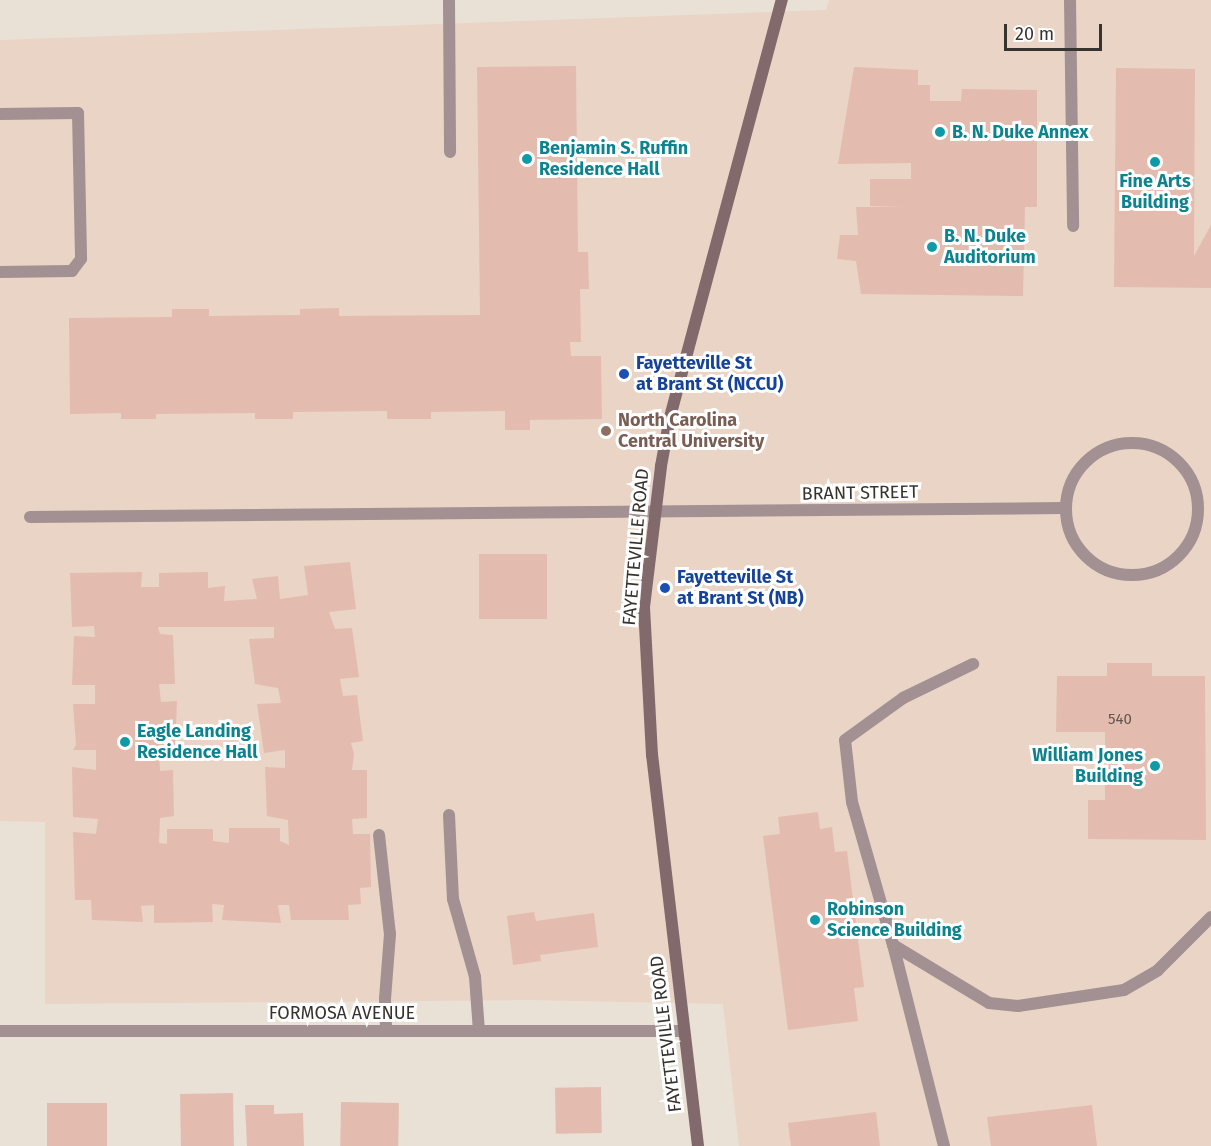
<!DOCTYPE html>
<style>
body{margin:0}
#map{position:relative;width:1211px;height:1146px;overflow:hidden;background:#e9e1d5;font-family:"Fira Sans",sans-serif}
div>[style]{position:absolute}
.education>*{inset:0;background:#e9d4c6}
.building>*{inset:0;background:#e3bcaf;transform-origin:0 0}
.lane>*{height:12px;margin:-6px;padding:0 6px;transform-origin:6px;border-radius:6px;background:#a29092}
.street>*{height:12px;margin:-6px;padding:0 6px;transform-origin:6px;border-radius:6px;background:#a29092}
.street>.ring{margin:-6px;padding:0;box-sizing:content-box;background:none;border:12px solid #a29092;border-radius:50%}
.secondary>*{height:12px;margin:-6px;padding:0 6px;transform-origin:6px;border-radius:6px;background:#82696b}
.dots>*{width:16px;height:16px;translate:-50% -50%;box-sizing:border-box;border:3px solid #fff;border-radius:50%}
span{translate:-50% -50%;white-space:nowrap;text-align:center;line-height:1.15;-webkit-text-stroke:6px #fff;paint-order:stroke}
.number-label{font-size:15px;color:#62564f}
.number-label span{-webkit-text-stroke-width:0}
.culture-label{font-size:18px;color:#0d838f;font-weight:700}
.left{translate:0 -50%;text-align:left}
.right{translate:-100% -50%;text-align:right}
.transit-label{font-size:18px;color:#164399;font-weight:700}
.education-label{font-size:18px;color:#785e54;font-weight:700}
.street-label{font-size:18px;color:#37342f}
.scale{position:absolute;left:1004px;top:24px;width:98px;height:27px;box-sizing:border-box;border:3px solid #37342f;border-top:0;padding-left:8px;font-size:18px;line-height:21px;white-space:nowrap;color:#37342f;-webkit-text-stroke:4px #fff;paint-order:stroke}
</style>
<div id="map">
<div class="education">
<i style="clip-path:polygon(829px 0,1211px 0,1211px 1146px,739px 1146px,723px 1004px,530px 1000px,45px 1004px,45px 822px,0 821px,0 40px,826px 10px)"></i>
</div>
<div class="building">
<i style="clip-path:polygon(576px 66px,578px 252px,588px 252px,589px 289px,580px 289px,581px 342px,570px 342px,571px 356px,601px 356px,602px 419px,530px 420px,530px 430px,505px 430px,505px 411px,431px 412px,431px 419px,387px 419px,387px 411px,293px 412px,293px 419px,255px 419px,255px 413px,156px 414px,156px 419px,121px 419px,121px 413px,70px 414px,69px 318px,172px 317px,172px 309px,209px 309px,209px 316px,300px 315px,300px 309px,339px 308px,339px 316px,480px 315px,477px 67px)"></i>
<i style="clip-path:polygon(854px 67px,918px 70px,918px 85px,930px 85px,930px 101px,961px 101px,962px 89px,1037px 90px,1037px 207px,1025px 207px,1023px 296px,861px 294px,856px 261px,837px 259px,840px 235px,858px 235px,856px 207px,904px 207px,870px 206px,870px 179px,911px 179px,911px 163px,838px 164px)"></i>
<i style="clip-path:polygon(1116px 68px,1195px 69px,1194px 256px,1211px 225px,1211px 288px,1114px 287px)"></i>
<i style="left:479px;top:554px;width:68px;height:65px"></i>
<i style="clip-path:polygon(evenodd,350px 562px,356px 609px,329px 612px,335px 629px,352px 628px,359px 677px,340px 679px,343px 696px,357px 695px,363px 741px,351px 743px,354px 754px,352px 770px,367px 770px,367px 818px,352px 819px,353px 834px,370px 834px,371px 887px,360px 888px,361px 904px,348px 905px,349px 920px,291px 920px,289px 905px,278px 905px,281px 923px,222px 920px,224px 905px,212px 904px,213px 922px,154px 923px,154px 905px,141px 906px,143px 922px,92px 920px,91px 900px,75px 900px,73px 832px,96px 834px,98px 819px,73px 817px,72px 767px,96px 770px,96px 750px,73px 750px,76px 745px,73px 704px,95px 704px,95px 685px,72px 685px,74px 636px,95px 637px,94px 626px,72px 627px,70px 573px,142px 572px,141px 587px,159px 587px,159px 573px,208px 572px,208px 588px,225px 586px,224px 601px,257px 599px,252px 579px,278px 576px,280px 599px,308px 595px,304px 566px,350px 562px,158px 627px,274px 627px,274px 638px,249px 639px,255px 684px,278px 688px,281px 703px,257px 704px,264px 753px,285px 750px,285px 768px,265px 767px,267px 816px,288px 820px,289px 845px,280px 841px,280px 828px,229px 828px,229px 843px,213px 841px,213px 829px,167px 829px,167px 844px,159px 843px,160px 818px,174px 816px,173px 770px,160px 771px,159px 750px,175px 750px,177px 701px,161px 702px,159px 684px,175px 684px,173px 635px,160px 634px,158px 627px)"></i>
<i style="clip-path:polygon(1107px 663px,1152px 663px,1152px 676px,1205px 676px,1206px 840px,1088px 839px,1088px 800px,1105px 800px,1105px 732px,1056px 732px,1057px 676px,1107px 676px)"></i>
<i style="clip-path:polygon(818px 812px,820px 829px,832px 827px,835px 852px,847px 851px,864px 987px,854px 988px,858px 1021px,788px 1030px,763px 836px,780px 834px,778px 817px)"></i>
<i style="clip-path:polygon(534px 912px,536px 921px,594px 913px,598px 947px,540px 955px,541px 961px,513px 965px,507px 916px)"></i>
<i style="left:601px;top:1087px;width:46px;height:46px;rotate:89deg"></i>
<i style="left:233px;top:1093px;width:53px;height:53px;rotate:89deg"></i>
<i style="left:341px;top:1102px;width:58px;height:44px;rotate:1deg"></i>
<i style="left:107px;top:1103px;width:43px;height:60px;rotate:90deg"></i>
<i style="clip-path:polygon(245px 1105px,274px 1105px,274px 1114px,303px 1113px,304px 1146px,247px 1146px)"></i>
<i style="clip-path:polygon(1092px 1105px,1097px 1146px,991px 1146px,987px 1117px)"></i>
<i style="clip-path:polygon(876px 1112px,880px 1146px,791px 1146px,788px 1123px)"></i>
</div>
<div class="lane">
<i style="left:449px;top:0;width:152px;rotate:89.6deg"></i>
<i style="left:1070px;top:0;width:226px;rotate:89.2deg"></i>
<i style="left:0;top:114px;width:78px;rotate:-0.7deg"></i>
<i style="left:78px;top:113px;width:146px;rotate:88.8deg"></i>
<i style="left:81px;top:259px;width:15px;rotate:127deg"></i>
<i style="left:72px;top:271px;width:72px;rotate:179.2deg"></i>
<i style="left:449px;top:815px;width:84px;rotate:87.3deg"></i>
<i style="left:453px;top:899px;width:81px;rotate:74.2deg"></i>
<i style="left:475px;top:977px;width:54px;rotate:85.8deg"></i>
<i style="left:379px;top:835px;width:100px;rotate:83.7deg"></i>
<i style="left:390px;top:934px;width:65px;rotate:94.4deg"></i>
<i style="left:385px;top:999px;width:32px;rotate:88deg"></i>
<i style="left:893px;top:945px;width:112px;rotate:31.1deg"></i>
<i style="left:989px;top:1003px;width:29px;rotate:6deg"></i>
<i style="left:1018px;top:1006px;width:107px;rotate:-8.6deg"></i>
<i style="left:1124px;top:990px;width:39px;rotate:-30deg"></i>
<i style="left:1158px;top:970px;width:75px;rotate:-45deg"></i>
<i style="left:944px;top:1146px;width:207px;rotate:-104.2deg"></i>
<i style="left:893px;top:945px;width:149px;rotate:-106deg"></i>
<i style="left:852px;top:802px;width:62px;rotate:-96.4deg"></i>
<i style="left:845px;top:740px;width:72px;rotate:-35.9deg"></i>
<i style="left:903px;top:698px;width:78px;rotate:-25.9deg"></i>
</div>
<div class="street">
<i class="ring" style="left:1066px;top:443px;width:120px;height:120px"></i>
<i style="left:30px;top:517px;width:1035px;rotate:-0.5deg"></i>
<i style="left:0;top:1031px;width:684px"></i>
</div>
<div class="secondary">
<i style="left:698px;top:1146px;width:394px;rotate:-96.7deg"></i>
<i style="left:652px;top:755px;width:148px;rotate:-93.1deg"></i>
<i style="left:644px;top:607px;width:142px;rotate:-83.1deg"></i>
<i style="left:661px;top:466px;width:50px;rotate:-79.6deg"></i>
<i style="left:670px;top:417px;width:432px;rotate:-75deg"></i>
</div>
<div class="dots">
<i style="left:940px;top:132px;background:#0f9aa8"></i>
<i style="left:527px;top:159px;background:#0f9aa8"></i>
<i style="left:1155px;top:162px;background:#0f9aa8"></i>
<i style="left:932px;top:247px;background:#0f9aa8"></i>
<i style="left:624px;top:374px;background:#1a4fb4"></i>
<i style="left:606px;top:431px;background:#8d6e63"></i>
<i style="left:665px;top:588px;background:#1a4fb4"></i>
<i style="left:125px;top:742px;background:#0f9aa8"></i>
<i style="left:1155px;top:766px;background:#0f9aa8"></i>
<i style="left:815px;top:920px;background:#0f9aa8"></i>
</div>
<div class="number-label">
<span style="left:1120px;top:720px">540</span>
</div>
<div class="culture-label">
<span class="left" style="left:952px;top:132px">B. N. Duke Annex</span>
<span class="left" style="left:539px;top:159px">Benjamin S. Ruffin<br>Residence Hall</span>
<span style="left:1155px;top:192px">Fine Arts<br>Building</span>
<span class="left" style="left:944px;top:247px">B. N. Duke<br>Auditorium</span>
<span class="left" style="left:137px;top:742px">Eagle Landing<br>Residence Hall</span>
<span class="right" style="left:1143px;top:766px">William Jones<br>Building</span>
<span class="left" style="left:827px;top:920px">Robinson<br>Science Building</span>
</div>
<div class="transit-label">
<span class="left" style="left:636px;top:374px">Fayetteville St<br>at Brant St (NCCU)</span>
<span class="left" style="left:677px;top:588px">Fayetteville St<br>at Brant St (NB)</span>
</div>
<div class="education-label">
<span class="left" style="left:618px;top:431px">North Carolina<br>Central University</span>
</div>
<div class="street-label">
<span style="left:860px;top:493px;rotate:-1deg">BRANT STREET</span>
<span style="left:636px;top:547px;rotate:-85deg">FAYETTEVILLE ROAD</span>
<span style="left:342px;top:1013px">FORMOSA AVENUE</span>
<span style="left:666px;top:1034px;rotate:-97deg">FAYETTEVILLE ROAD</span>
</div>
<div class="scale">20 m</div>
</div>
